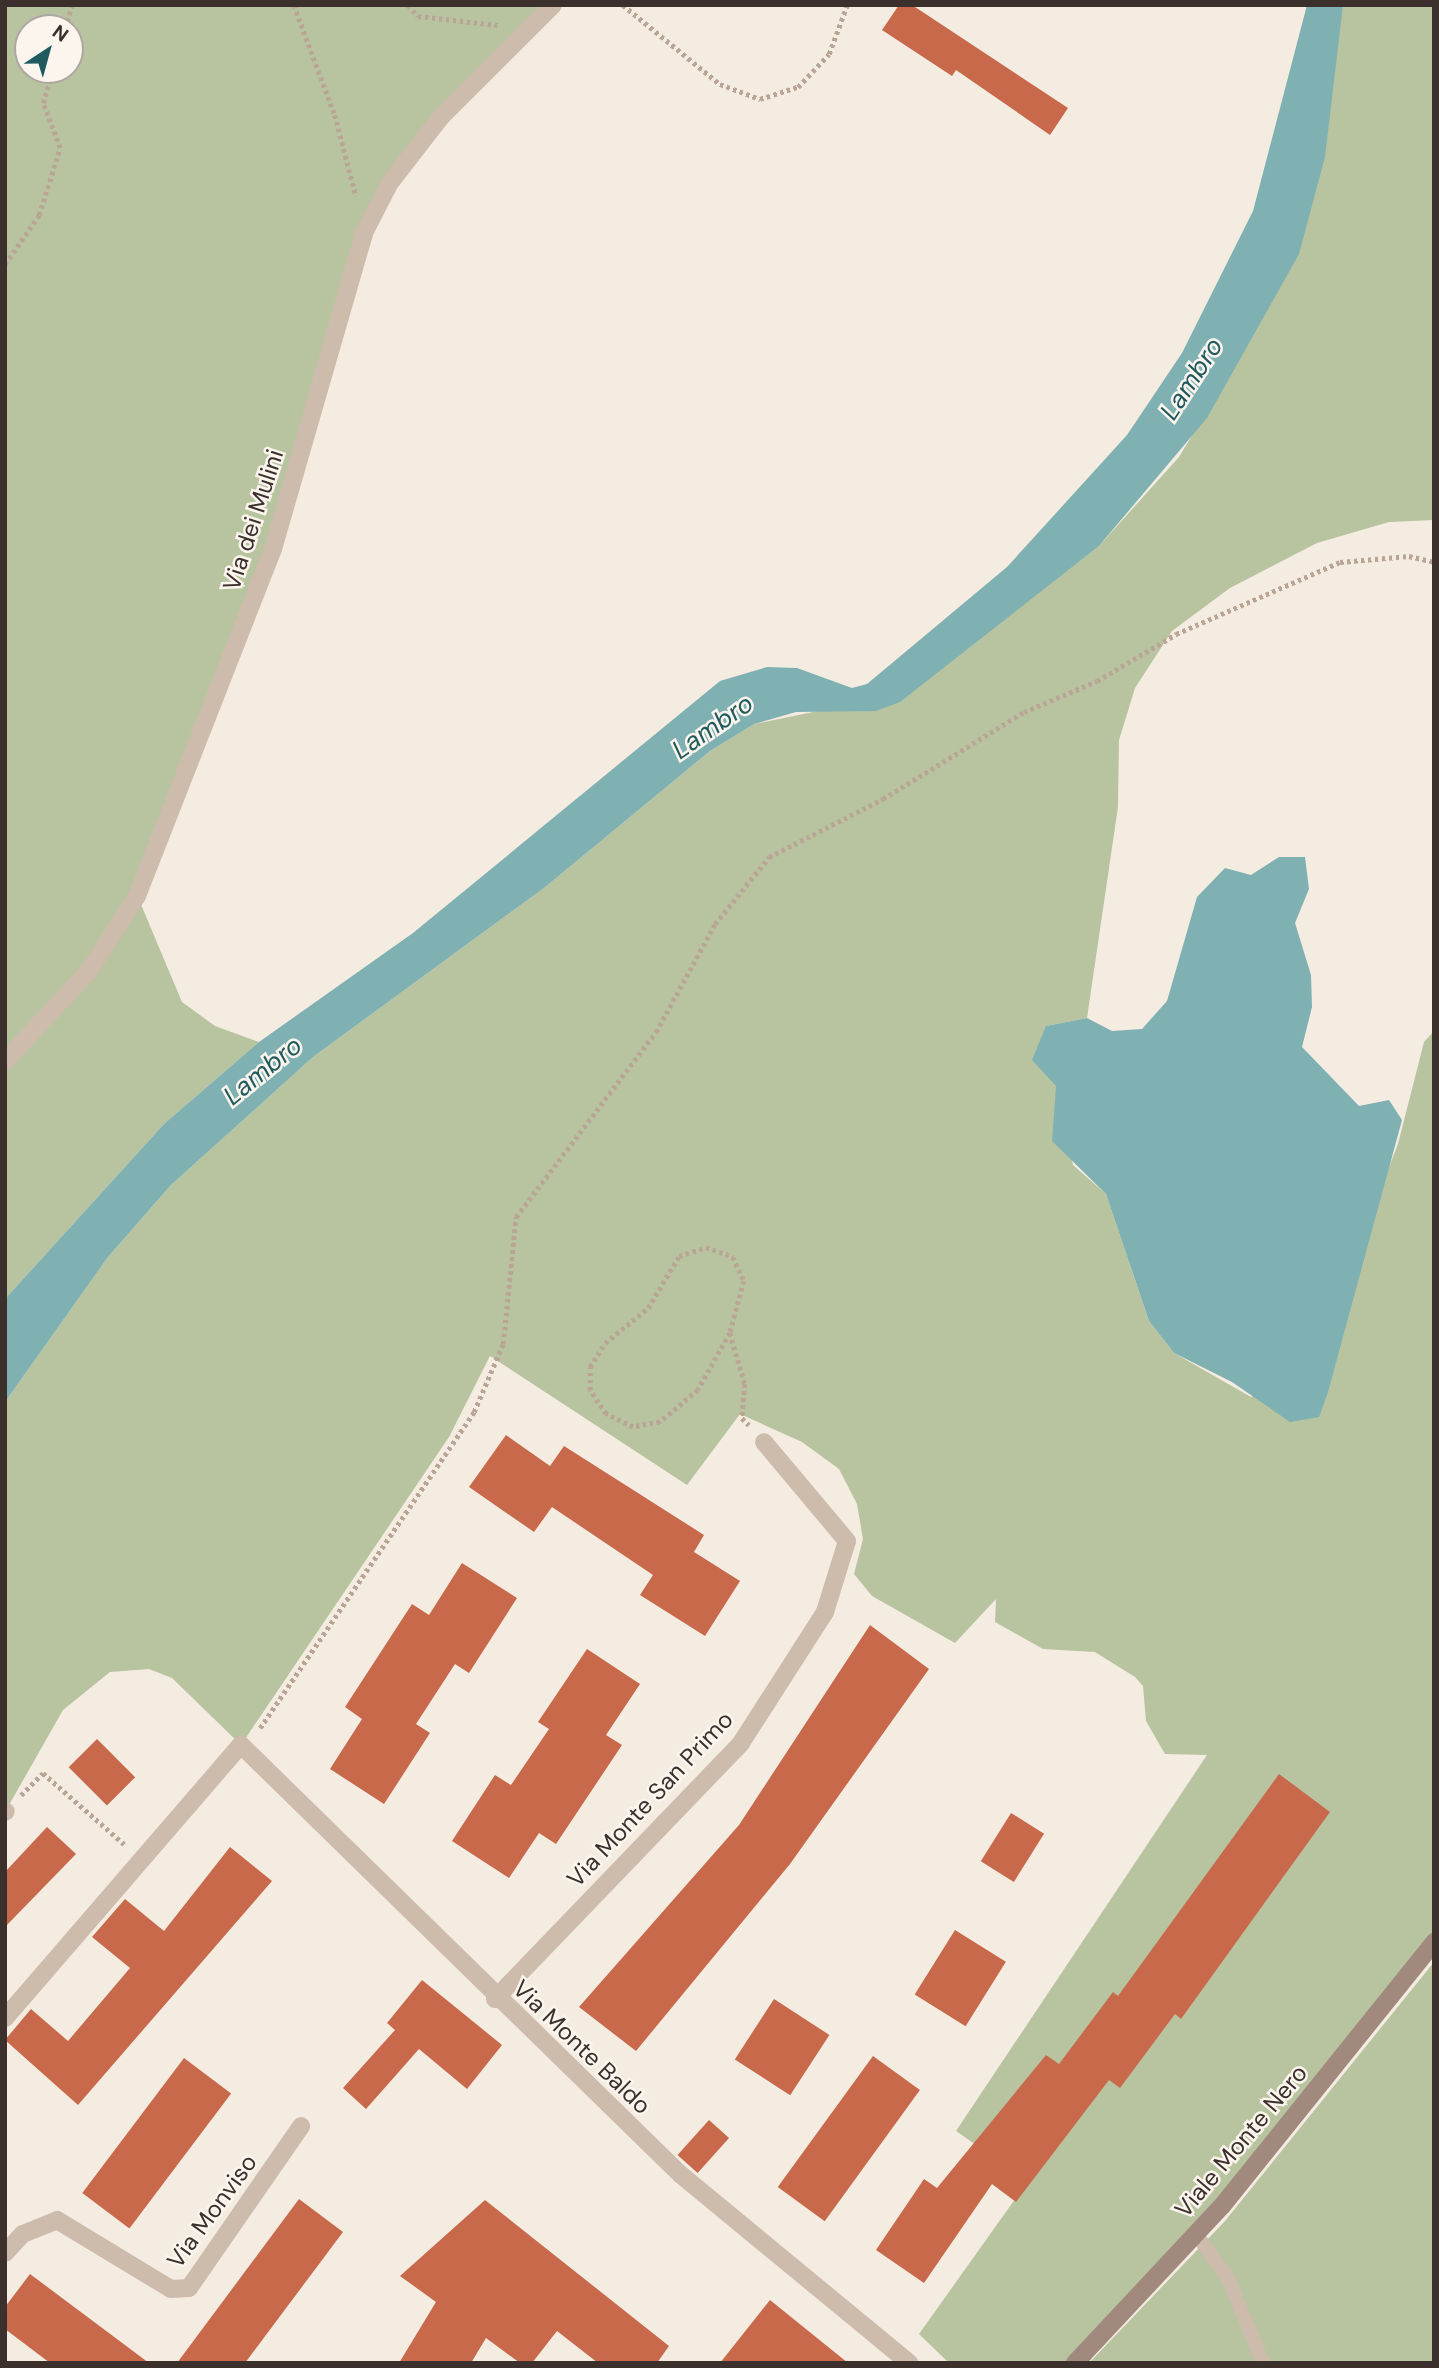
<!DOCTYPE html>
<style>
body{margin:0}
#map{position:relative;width:1439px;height:2368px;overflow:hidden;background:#f4ebe1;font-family:"DM Sans",sans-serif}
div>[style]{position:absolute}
.green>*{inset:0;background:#b8c4a0}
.water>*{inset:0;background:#7fb0b2}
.building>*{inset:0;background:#c8694b;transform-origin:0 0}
.path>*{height:4.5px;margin-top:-2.25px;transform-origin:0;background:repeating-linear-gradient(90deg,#b9a596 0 3.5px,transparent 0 7px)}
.lane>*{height:14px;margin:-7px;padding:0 7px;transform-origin:7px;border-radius:7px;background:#cdbbac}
.street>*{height:18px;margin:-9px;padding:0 9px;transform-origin:9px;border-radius:9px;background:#cdbbac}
.secondary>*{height:18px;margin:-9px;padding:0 9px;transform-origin:9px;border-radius:9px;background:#a18a7d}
span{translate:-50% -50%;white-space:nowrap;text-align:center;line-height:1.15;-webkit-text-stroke:5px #fbf5ee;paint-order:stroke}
.street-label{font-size:24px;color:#3b302b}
.water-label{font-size:26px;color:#1f5a5e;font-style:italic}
.frame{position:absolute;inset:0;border:7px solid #3b302b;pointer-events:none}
.north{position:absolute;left:14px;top:14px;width:70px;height:70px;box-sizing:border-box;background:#fbf5ee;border:2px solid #aea6a0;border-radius:50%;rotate:36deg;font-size:19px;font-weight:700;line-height:28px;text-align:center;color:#3b302b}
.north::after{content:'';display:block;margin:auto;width:24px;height:32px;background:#1f5a5e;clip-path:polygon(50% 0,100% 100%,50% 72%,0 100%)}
</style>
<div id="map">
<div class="green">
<i style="clip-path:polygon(evenodd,5px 5px,553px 5px,389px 184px,273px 549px,137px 895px,182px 1002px,215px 1026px,259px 1042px,164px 1124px,5px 1299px,5px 5px,28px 28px,70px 28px,70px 70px,28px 70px,28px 28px)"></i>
<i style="clip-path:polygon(1343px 5px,1434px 5px,1434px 520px,1389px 522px,1317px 543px,1230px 588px,1172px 631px,1135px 688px,1119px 740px,1118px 807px,1087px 1018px,1046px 1026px,1073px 1165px,1106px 1194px,1149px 1321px,1174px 1353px,1251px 1397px,1335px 1365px,1376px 1200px,1398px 1144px,1424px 1042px,1434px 1031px,1434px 1942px,1222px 2206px,1075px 2363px,949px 2363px,919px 2334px,1028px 2181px,956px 2131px,1207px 1755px,1165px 1754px,1146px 1721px,1143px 1686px,1135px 1677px,1095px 1652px,1043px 1649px,995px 1622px,996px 1599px,955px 1643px,872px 1596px,854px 1574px,863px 1539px,857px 1504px,839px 1469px,802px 1442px,740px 1414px,687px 1485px,490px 1356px,449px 1437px,241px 1745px,172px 1678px,149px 1669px,110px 1672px,63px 1710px,5px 1812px,5px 1402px,108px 1257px,171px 1185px,313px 1057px,544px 888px,710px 751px,754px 724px,823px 710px,965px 648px,1099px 546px,1179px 457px,1248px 343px)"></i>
<i style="clip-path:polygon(1434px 1962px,1434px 2363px,1089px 2363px,1225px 2221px)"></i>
</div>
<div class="water">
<i style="clip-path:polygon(1307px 5px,1343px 5px,1325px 157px,1299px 254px,1207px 418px,1099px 546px,900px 702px,876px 711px,796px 712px,754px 724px,710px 751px,544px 888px,313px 1057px,171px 1185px,108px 1257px,5px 1402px,5px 1299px,164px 1124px,259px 1042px,413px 933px,720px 681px,767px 667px,797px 668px,852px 688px,867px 684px,1007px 567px,1127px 435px,1182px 353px,1253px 211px)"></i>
<i style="clip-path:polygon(1279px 857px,1305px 857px,1309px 889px,1295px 923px,1311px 975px,1312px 1007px,1302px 1047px,1359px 1106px,1389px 1100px,1402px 1120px,1328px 1392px,1319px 1417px,1290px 1422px,1232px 1382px,1174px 1353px,1149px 1321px,1106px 1194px,1052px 1141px,1056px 1086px,1032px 1060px,1046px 1026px,1087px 1018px,1112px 1031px,1142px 1029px,1167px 1001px,1197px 897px,1225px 868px,1251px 875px)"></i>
</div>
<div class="building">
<i style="clip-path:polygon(899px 5px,912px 5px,1068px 108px,1050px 135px,956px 70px,952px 76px,882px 30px)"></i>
<i style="clip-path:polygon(506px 1435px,550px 1466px,564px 1446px,704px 1535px,694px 1552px,740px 1581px,705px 1636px,640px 1595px,653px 1575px,552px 1507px,534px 1532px,469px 1487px)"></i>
<i style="clip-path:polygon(462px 1563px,517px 1598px,469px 1673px,455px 1664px,416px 1724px,430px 1733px,384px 1804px,330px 1769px,362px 1719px,345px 1707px,412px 1604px,429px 1615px)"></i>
<i style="clip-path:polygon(870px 1625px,929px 1669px,790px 1864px,636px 2051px,579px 2007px,739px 1825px)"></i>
<i style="clip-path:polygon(587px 1649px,640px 1684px,606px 1735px,622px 1745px,556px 1844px,539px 1833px,509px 1878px,452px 1841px,495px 1775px,511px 1785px,549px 1729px,538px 1722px)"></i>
<i style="left:97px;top:1739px;width:54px;height:40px;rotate:45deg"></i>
<i style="clip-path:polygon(1279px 1774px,1330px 1812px,1181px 2019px,1175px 2014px,1120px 2088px,1109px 2080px,1016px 2202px,992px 2184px,924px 2283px,876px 2250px,924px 2179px,937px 2188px,1046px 2055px,1059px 2064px,1113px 1992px,1118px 1996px)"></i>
<i style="left:1011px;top:1813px;width:39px;height:57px;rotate:32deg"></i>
<i style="clip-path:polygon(47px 1827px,76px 1854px,5px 1927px,5px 1872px)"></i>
<i style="clip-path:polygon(230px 1847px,272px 1881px,78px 2105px,5px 2040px,31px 2009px,68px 2041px,130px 1968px,92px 1937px,125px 1899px,164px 1931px)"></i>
<i style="left:955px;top:1930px;width:60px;height:76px;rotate:32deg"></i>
<i style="clip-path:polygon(422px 1980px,502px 2045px,467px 2089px,419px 2049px,366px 2109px,343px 2088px,395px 2030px,387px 2023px)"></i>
<i style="left:774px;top:1999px;width:66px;height:72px;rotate:33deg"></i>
<i style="left:873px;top:2056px;width:58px;height:162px;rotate:36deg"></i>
<i style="left:184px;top:2058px;width:59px;height:169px;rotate:37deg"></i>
<i style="left:709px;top:2120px;width:27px;height:47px;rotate:42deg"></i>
<i style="clip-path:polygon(299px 2199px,343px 2232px,245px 2363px,177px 2363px)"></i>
<i style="clip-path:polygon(485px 2200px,669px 2346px,657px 2363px,598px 2363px,557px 2331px,532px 2363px,520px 2363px,486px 2338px,471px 2363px,399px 2363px,436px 2302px,400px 2276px)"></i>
<i style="clip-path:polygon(30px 2274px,149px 2363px,50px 2363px,5px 2329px,5px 2307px)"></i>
<i style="clip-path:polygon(770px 2300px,848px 2363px,720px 2363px)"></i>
</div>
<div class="path">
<i style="left:294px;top:5px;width:117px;rotate:69.6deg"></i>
<i style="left:335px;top:115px;width:84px;rotate:75.5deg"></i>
<i style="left:408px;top:5px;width:15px;rotate:48deg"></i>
<i style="left:418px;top:16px;width:80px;rotate:6.5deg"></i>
<i style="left:623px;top:5px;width:125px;rotate:39.2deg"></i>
<i style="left:720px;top:84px;width:43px;rotate:20.6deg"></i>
<i style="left:760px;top:99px;width:40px;rotate:-18deg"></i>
<i style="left:798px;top:87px;width:45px;rotate:-46.8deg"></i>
<i style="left:829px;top:54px;width:52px;rotate:-69.8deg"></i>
<i style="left:65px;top:28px;width:24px;rotate:-73deg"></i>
<i style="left:5px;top:264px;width:60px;rotate:-55.2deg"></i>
<i style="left:39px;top:215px;width:70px;rotate:-72.6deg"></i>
<i style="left:60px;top:148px;width:48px;rotate:-110.7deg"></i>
<i style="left:43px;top:103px;width:34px;rotate:-73deg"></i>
<i style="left:730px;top:1333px;width:65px;rotate:119.3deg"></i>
<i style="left:698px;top:1390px;width:50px;rotate:139.9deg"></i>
<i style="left:660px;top:1422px;width:27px;rotate:170deg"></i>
<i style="left:633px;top:1427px;width:30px;rotate:-154deg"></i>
<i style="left:606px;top:1414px;width:29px;rotate:-124deg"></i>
<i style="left:590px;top:1390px;width:23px;rotate:-90deg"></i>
<i style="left:590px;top:1367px;width:28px;rotate:-58deg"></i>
<i style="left:605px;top:1343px;width:55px;rotate:-39.1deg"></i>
<i style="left:648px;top:1308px;width:61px;rotate:-59.2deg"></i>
<i style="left:679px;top:1256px;width:28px;rotate:-18deg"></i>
<i style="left:706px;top:1247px;width:29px;rotate:20deg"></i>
<i style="left:733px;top:1257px;width:26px;rotate:65deg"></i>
<i style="left:744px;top:1281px;width:54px;rotate:105.1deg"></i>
<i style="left:730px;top:1333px;width:53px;rotate:73.6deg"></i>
<i style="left:745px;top:1384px;width:34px;rotate:95deg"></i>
<i style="left:742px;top:1418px;width:10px;rotate:45deg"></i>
<i style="left:260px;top:1728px;width:382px;rotate:-55.9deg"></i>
<i style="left:474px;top:1412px;width:74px;rotate:-66.9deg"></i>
<i style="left:503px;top:1344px;width:128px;rotate:-84.2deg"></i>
<i style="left:516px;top:1217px;width:232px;rotate:-52.9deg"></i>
<i style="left:656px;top:1032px;width:123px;rotate:-61.4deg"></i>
<i style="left:715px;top:924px;width:86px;rotate:-51.1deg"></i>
<i style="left:769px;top:857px;width:128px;rotate:-27deg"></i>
<i style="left:883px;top:799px;width:166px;rotate:-31.7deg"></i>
<i style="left:1024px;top:712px;width:79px;rotate:-23deg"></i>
<i style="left:1097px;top:681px;width:92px;rotate:-30.7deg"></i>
<i style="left:1176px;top:634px;width:179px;rotate:-23.7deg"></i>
<i style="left:1340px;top:562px;width:69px;rotate:-5deg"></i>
<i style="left:1409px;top:556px;width:26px;rotate:13deg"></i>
<i style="left:21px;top:1795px;width:31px;rotate:-45deg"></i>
<i style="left:43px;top:1773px;width:108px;rotate:41.2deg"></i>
</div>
<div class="lane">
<i style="left:1196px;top:2234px;width:54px;rotate:54deg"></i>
<i style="left:1228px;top:2278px;width:92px;rotate:67.6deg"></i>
</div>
<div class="street">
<i style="left:5px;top:1061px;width:123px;rotate:-47deg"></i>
<i style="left:89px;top:971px;width:89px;rotate:-57.4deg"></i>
<i style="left:137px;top:896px;width:373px;rotate:-68.6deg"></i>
<i style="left:273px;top:549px;width:331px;rotate:-73.9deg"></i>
<i style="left:365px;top:231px;width:53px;rotate:-62.9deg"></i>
<i style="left:389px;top:184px;width:85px;rotate:-52.2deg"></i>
<i style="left:441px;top:117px;width:158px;rotate:-45deg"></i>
<i style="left:5px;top:1812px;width:1px;rotate:-45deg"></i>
<i style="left:495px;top:1999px;width:355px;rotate:-46.1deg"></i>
<i style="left:741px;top:1743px;width:156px;rotate:-57.3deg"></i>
<i style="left:825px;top:1612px;width:74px;rotate:-72.8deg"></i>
<i style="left:847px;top:1541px;width:129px;rotate:-130deg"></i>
<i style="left:5px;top:2018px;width:361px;rotate:-49.2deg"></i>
<i style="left:241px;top:1745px;width:614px;rotate:44.34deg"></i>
<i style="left:680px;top:2174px;width:297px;rotate:39.5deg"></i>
<i style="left:5px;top:2253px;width:26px;rotate:-47deg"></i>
<i style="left:23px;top:2234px;width:37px;rotate:-22deg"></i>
<i style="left:57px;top:2220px;width:133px;rotate:31.2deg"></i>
<i style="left:171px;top:2289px;width:18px;rotate:-3deg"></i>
<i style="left:189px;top:2288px;width:197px;rotate:-55.3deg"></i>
</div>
<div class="secondary">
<i style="left:1075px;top:2363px;width:215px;rotate:-46.9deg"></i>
<i style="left:1222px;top:2206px;width:339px;rotate:-51.2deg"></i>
</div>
<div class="street-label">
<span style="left:253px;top:520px;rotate:-72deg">Via dei Mulini</span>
<span style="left:650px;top:1799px;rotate:-47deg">Via Monte San Primo</span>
<span style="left:582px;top:2047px;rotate:44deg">Via Monte Baldo</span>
<span style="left:1241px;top:2141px;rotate:-50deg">Viale Monte Nero</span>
<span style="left:212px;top:2211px;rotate:-54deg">Via Monviso</span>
</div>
<div class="water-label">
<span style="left:1192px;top:379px;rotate:-57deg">Lambro</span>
<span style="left:713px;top:727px;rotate:-35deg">Lambro</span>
<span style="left:263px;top:1071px;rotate:-39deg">Lambro</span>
</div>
<div class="frame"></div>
<div class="north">N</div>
</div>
